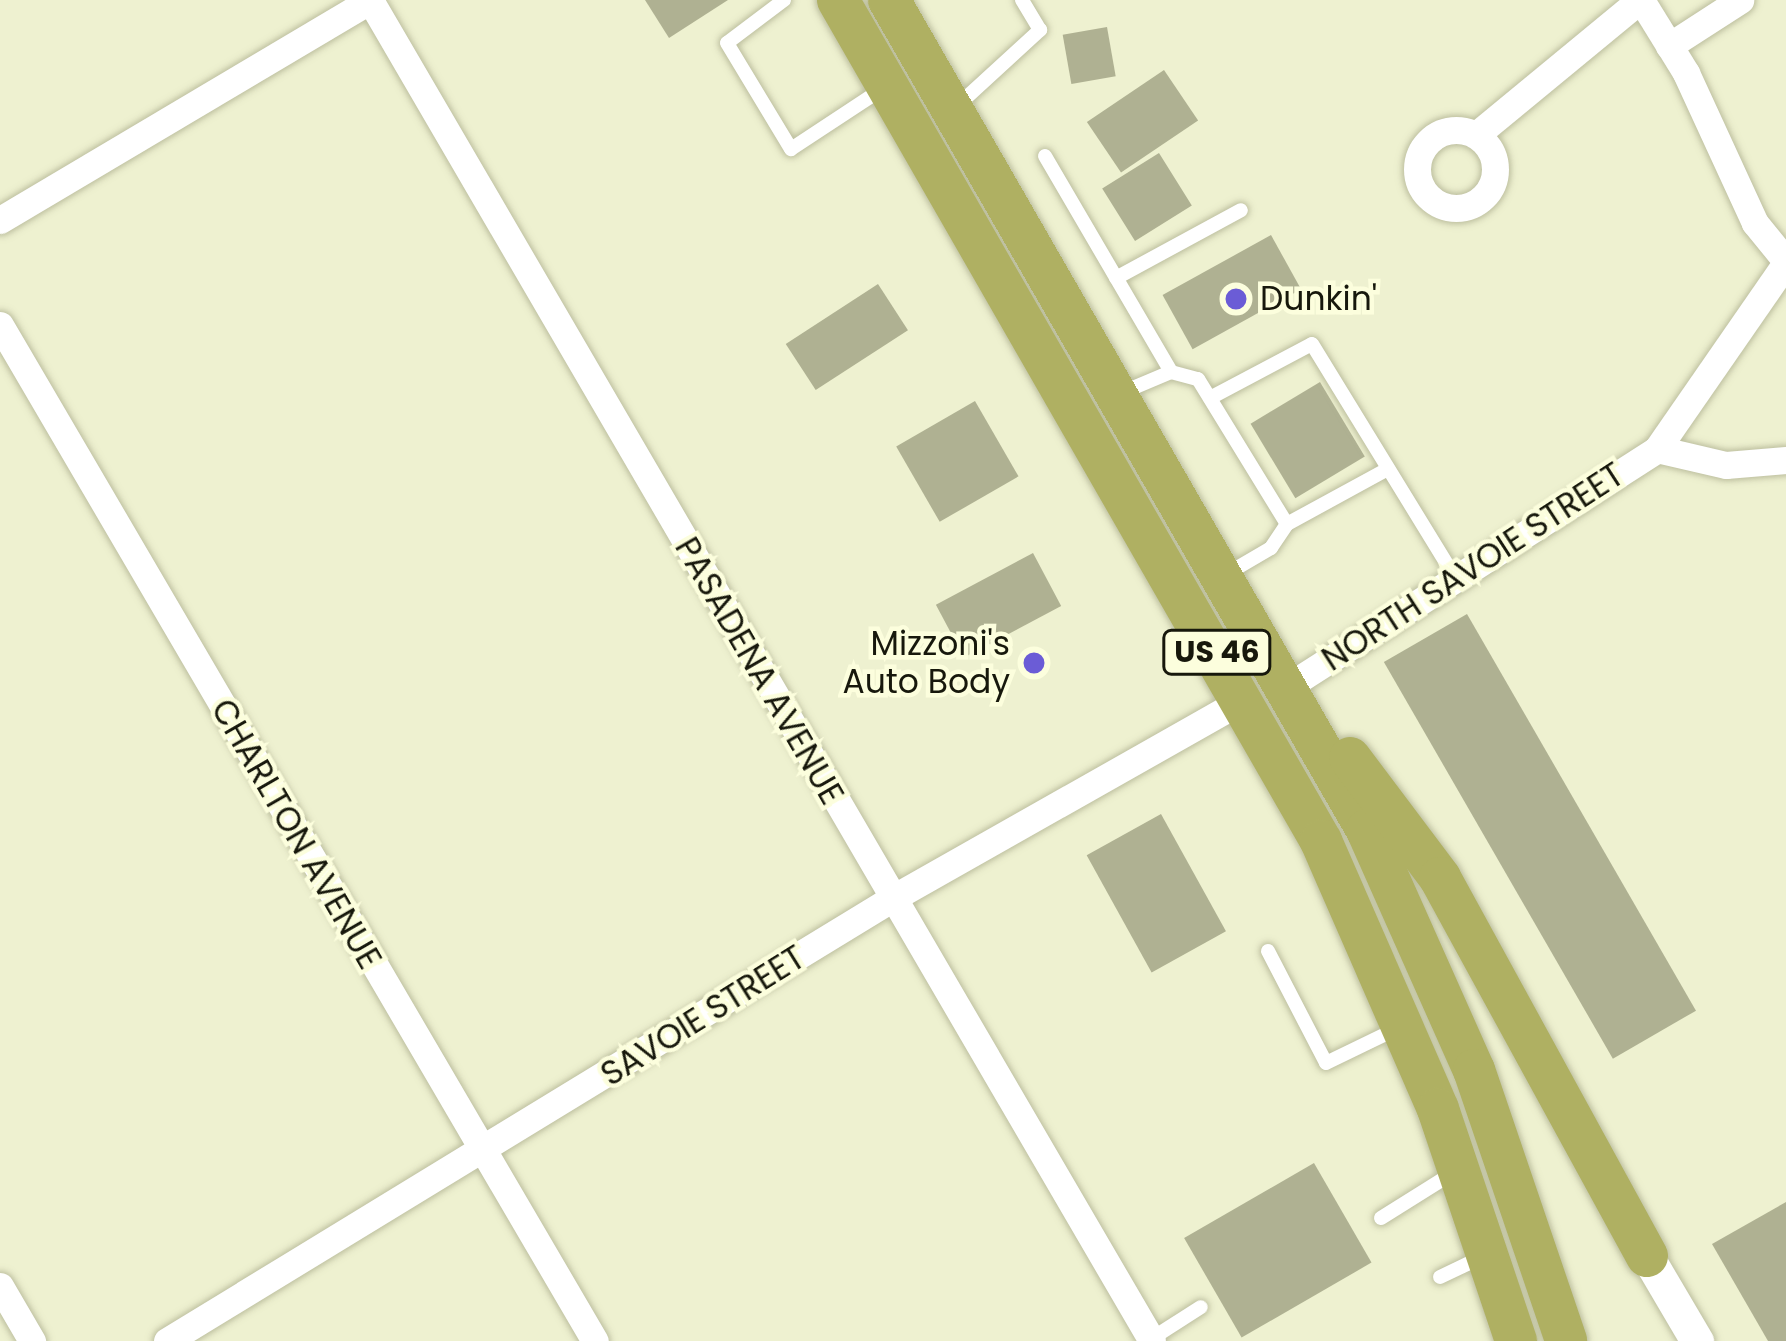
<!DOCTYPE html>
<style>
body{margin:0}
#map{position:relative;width:1786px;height:1341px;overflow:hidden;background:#eef1d0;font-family:Poppins,sans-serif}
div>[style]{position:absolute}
.building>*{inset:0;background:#afb192;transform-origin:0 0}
.roads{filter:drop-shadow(0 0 3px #bdbf9f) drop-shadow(0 0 3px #bdbf9f)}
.service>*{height:14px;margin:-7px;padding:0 7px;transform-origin:7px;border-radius:7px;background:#fff}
.minor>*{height:27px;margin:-13.5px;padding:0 13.5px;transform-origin:13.5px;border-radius:13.5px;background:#fff}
.minor>.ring{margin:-13.5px;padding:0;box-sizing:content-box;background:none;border:27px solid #fff;border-radius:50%}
.tertiary>*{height:33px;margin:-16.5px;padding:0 16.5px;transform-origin:16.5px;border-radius:16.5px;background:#fff}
.trunk>*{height:42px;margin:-21px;padding:0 21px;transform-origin:21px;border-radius:21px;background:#afb062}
.dots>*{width:33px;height:33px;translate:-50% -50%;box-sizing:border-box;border:6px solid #fcfedd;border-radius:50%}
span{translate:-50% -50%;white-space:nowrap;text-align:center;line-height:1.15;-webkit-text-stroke:9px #fcfedd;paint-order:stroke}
.shield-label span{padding:3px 9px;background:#fcfedd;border:3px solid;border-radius:9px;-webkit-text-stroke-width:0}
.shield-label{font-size:30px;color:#17180c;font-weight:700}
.poi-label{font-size:33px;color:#17180c}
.left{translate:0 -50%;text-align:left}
.right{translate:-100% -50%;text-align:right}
.street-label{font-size:33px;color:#17180c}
</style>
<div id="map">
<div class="building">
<i style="clip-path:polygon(645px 0,728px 0,669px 38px)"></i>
<i style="left:1107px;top:27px;width:50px;height:45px;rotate:80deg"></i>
<i style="left:1164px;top:70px;width:61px;height:93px;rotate:56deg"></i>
<i style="left:1159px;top:153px;width:62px;height:67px;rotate:58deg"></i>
<i style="left:1271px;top:235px;width:62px;height:124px;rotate:61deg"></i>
<i style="left:878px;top:284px;width:55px;height:110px;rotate:57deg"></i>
<i style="left:1320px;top:382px;width:87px;height:81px;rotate:59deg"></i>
<i style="left:975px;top:401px;width:87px;height:91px;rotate:60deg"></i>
<i style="left:1033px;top:553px;width:60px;height:110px;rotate:62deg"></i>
<i style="left:1467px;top:614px;width:458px;height:96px;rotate:60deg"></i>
<i style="left:1161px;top:814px;width:134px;height:85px;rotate:61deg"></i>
<i style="left:1314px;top:1163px;width:115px;height:150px;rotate:60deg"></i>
<i style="clip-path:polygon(1786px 1202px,1786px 1341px,1768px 1341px,1712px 1244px)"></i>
</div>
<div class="roads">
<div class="service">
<i style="left:784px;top:0;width:71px;rotate:143deg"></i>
<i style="left:727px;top:43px;width:124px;rotate:58.9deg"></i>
<i style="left:791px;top:149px;width:113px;rotate:-33.4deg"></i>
<i style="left:957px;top:106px;width:113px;rotate:-42.5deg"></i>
<i style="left:1040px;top:30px;width:35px;rotate:-121deg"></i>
<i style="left:1045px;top:156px;width:250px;rotate:59.7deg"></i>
<i style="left:1116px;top:278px;width:142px;rotate:-28.5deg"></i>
<i style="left:1121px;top:393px;width:54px;rotate:-22.8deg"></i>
<i style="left:1171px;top:372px;width:28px;rotate:15deg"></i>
<i style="left:1198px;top:379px;width:170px;rotate:58.5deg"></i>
<i style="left:1287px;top:524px;width:29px;rotate:124deg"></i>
<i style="left:1271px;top:548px;width:53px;rotate:149.6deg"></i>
<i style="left:1210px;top:398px;width:115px;rotate:-27.9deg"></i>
<i style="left:1312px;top:344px;width:270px;rotate:58.5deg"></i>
<i style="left:1287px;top:524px;width:115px;rotate:-28.6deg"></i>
<i style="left:1268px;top:951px;width:126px;rotate:62.6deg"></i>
<i style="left:1326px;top:1063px;width:82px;rotate:-25.9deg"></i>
<i style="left:1381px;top:1218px;width:89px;rotate:-32.1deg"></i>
<i style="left:1440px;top:1277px;width:49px;rotate:-25.5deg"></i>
<i style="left:1151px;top:1339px;width:59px;rotate:-32.6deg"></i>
</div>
<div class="minor">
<i style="left:1641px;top:0;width:86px;rotate:58.3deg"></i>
<i style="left:1686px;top:73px;width:165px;rotate:65.3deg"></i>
<i style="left:1755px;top:223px;width:49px;rotate:50.8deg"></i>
<i style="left:1669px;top:46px;width:85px;rotate:-32.9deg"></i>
<i class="ring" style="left:1417px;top:130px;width:51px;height:51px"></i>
<i style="left:1476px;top:135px;width:212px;rotate:-39.5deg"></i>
<i style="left:0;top:220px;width:430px;rotate:-30.7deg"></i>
<i style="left:370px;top:0;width:1552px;rotate:59.75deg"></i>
<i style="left:0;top:325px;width:1177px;rotate:59.65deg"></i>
<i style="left:1657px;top:449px;width:71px;rotate:13.1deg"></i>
<i style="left:1726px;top:465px;width:60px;rotate:-4.8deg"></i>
<i style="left:1290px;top:685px;width:436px;rotate:-32.7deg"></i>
<i style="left:1657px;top:449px;width:226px;rotate:-55.3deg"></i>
<i style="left:0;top:1286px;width:64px;rotate:59.8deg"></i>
<i style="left:167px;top:1341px;width:848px;rotate:-31.4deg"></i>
<i style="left:891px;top:899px;width:406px;rotate:-29.5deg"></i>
</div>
<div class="tertiary">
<i style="left:1647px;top:1256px;width:99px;rotate:59.5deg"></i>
</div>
<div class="trunk">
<i style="left:838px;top:0;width:970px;rotate:60.13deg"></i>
<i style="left:1321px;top:841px;width:292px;rotate:66.4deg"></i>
<i style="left:1438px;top:1109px;width:245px;rotate:71.4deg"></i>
<i style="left:889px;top:0;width:958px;rotate:60.06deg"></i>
<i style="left:1367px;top:830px;width:263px;rotate:66deg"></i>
<i style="left:1474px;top:1070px;width:286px;rotate:71.2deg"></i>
<i style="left:1350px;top:758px;width:150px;rotate:53.1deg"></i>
<i style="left:1440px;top:878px;width:431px;rotate:61.3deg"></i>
</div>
</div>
<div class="dots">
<i style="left:1236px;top:299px;background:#6b5cd6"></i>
<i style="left:1034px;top:663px;background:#6b5cd6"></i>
</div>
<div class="shield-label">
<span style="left:1217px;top:652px">US 46</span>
</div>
<div class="poi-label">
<span class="left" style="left:1260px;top:299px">Dunkin'</span>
<span class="right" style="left:1010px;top:663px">Mizzoni's<br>Auto Body</span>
</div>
<div class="street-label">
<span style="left:1473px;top:567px;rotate:-33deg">NORTH SAVOIE STREET</span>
<span style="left:759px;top:671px;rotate:60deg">PASADENA AVENUE</span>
<span style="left:296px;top:834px;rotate:60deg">CHARLTON AVENUE</span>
<span style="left:703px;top:1016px;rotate:-32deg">SAVOIE STREET</span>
</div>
</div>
